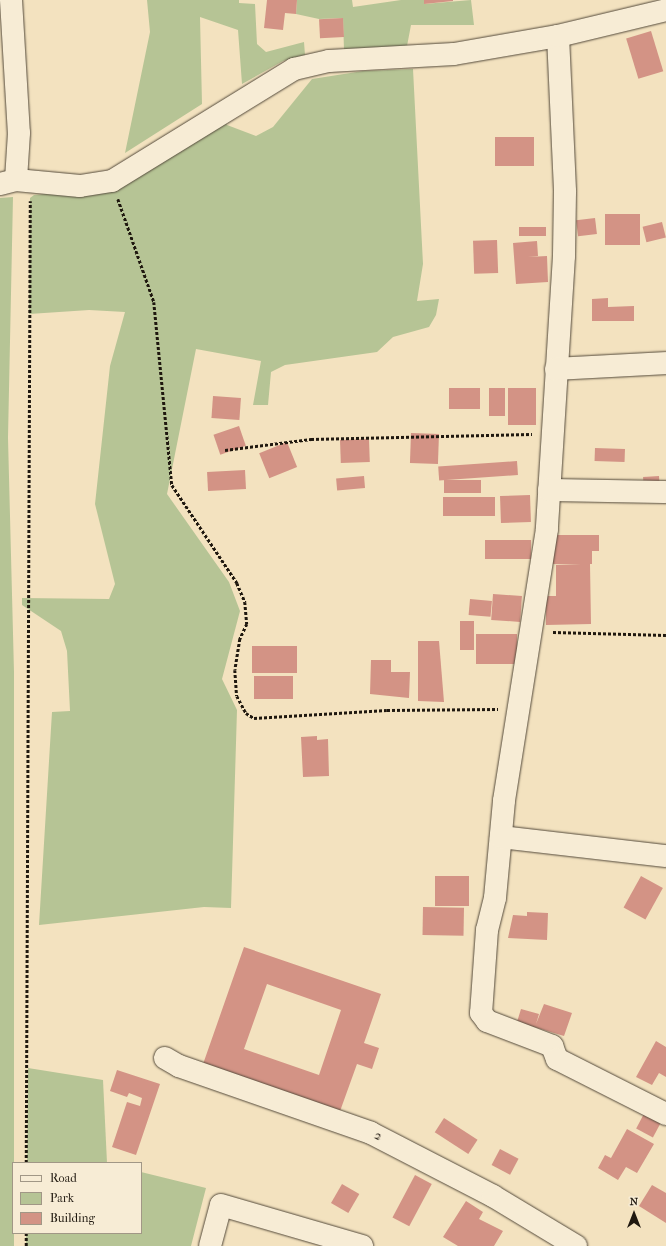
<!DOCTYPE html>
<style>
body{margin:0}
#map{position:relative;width:666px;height:1246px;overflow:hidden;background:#f3e2bf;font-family:"IM FELL French Canon",serif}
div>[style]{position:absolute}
.green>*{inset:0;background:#b6c495}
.building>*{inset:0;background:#d39385;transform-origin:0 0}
.path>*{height:2.5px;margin-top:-1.25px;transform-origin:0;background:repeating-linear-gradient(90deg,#1f180f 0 3px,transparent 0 5px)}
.roads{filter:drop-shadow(0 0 1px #544a3b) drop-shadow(0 0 1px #544a3b)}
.minor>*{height:22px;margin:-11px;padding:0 11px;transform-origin:11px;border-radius:11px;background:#f7ecd5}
span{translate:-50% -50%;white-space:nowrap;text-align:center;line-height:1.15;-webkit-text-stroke:4px #f7ecd5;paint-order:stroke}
.street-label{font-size:13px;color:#1f180f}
.legend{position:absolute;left:12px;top:1162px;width:130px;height:72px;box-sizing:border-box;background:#f7ecd5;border:1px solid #a19786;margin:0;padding:5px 7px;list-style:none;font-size:12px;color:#1f180f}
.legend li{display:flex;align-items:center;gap:8px;height:20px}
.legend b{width:20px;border:1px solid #a19786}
.north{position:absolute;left:614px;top:1194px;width:40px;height:40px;-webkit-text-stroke:3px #f7ecd5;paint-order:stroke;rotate:0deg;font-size:11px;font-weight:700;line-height:16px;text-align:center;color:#1f180f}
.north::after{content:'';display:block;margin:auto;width:14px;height:18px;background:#1f180f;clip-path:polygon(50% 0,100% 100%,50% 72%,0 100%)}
</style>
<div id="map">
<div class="green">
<i style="clip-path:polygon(147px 0,239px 0,239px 3px,255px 4px,257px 44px,266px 52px,304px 42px,305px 55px,283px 61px,242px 84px,238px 30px,200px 17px,202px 104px,125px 153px,150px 32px)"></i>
<i style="clip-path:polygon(297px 0,352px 0,353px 7px,401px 0,424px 0,424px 4px,471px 0,474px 25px,411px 25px,407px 46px,344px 50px,343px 18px,319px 19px,296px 14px)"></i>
<i style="clip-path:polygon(413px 69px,423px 264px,417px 301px,439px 299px,436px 315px,429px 327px,393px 337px,377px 352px,285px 365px,271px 372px,268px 405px,253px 405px,261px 361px,196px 349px,167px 494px,229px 582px,240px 611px,222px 679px,237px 710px,231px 908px,204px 907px,39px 925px,52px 712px,70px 711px,67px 651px,61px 631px,22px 605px,22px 598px,109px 599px,115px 584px,95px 504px,110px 366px,125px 312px,89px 310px,29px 314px,30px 198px,34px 195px,101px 189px,225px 120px,227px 125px,256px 136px,273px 127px,312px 79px,363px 71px)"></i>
<i style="clip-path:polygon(13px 197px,8px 438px,14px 672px,14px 1246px,0 1246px,0 198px)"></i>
<i style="clip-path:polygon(28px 1068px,103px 1080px,107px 1163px,27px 1163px)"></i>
<i style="clip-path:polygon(141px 1172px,206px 1188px,191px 1246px,26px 1246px,26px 1233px,141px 1233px)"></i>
</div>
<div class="building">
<i style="clip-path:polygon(267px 0,297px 0,296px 14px,285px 13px,283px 30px,264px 28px)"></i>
<i style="clip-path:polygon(424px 0,453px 0,453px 1px,424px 4px)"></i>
<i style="left:343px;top:18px;width:19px;height:24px;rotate:87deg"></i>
<i style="left:651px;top:31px;width:42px;height:26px;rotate:73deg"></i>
<i style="left:495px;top:137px;width:39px;height:29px"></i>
<i style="left:605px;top:214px;width:35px;height:31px"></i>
<i style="left:595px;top:218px;width:16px;height:19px;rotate:83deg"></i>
<i style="left:662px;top:222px;width:16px;height:20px;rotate:76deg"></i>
<i style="left:519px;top:227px;width:27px;height:9px"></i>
<i style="left:497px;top:240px;width:33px;height:24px;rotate:88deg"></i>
<i style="clip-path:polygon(537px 241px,538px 256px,528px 257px,547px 256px,548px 282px,516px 284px,513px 243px)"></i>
<i style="clip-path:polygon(608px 298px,608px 307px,634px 306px,634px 321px,592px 321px,592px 299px)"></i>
<i style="left:449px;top:388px;width:31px;height:21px"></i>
<i style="left:489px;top:388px;width:16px;height:28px"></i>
<i style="left:508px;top:388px;width:28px;height:37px"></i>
<i style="left:213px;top:396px;width:28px;height:22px;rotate:4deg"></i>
<i style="left:239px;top:426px;width:21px;height:27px;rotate:71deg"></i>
<i style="left:411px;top:433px;width:28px;height:30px;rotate:2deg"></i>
<i style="left:369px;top:439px;width:23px;height:29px;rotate:88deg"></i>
<i style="left:287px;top:442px;width:27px;height:30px;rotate:68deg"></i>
<i style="left:595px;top:448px;width:30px;height:13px;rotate:2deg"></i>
<i style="left:517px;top:461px;width:14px;height:79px;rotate:86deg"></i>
<i style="left:245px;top:470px;width:19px;height:38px;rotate:87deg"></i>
<i style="left:364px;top:476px;width:12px;height:28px;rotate:85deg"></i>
<i style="left:659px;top:476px;width:15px;height:16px;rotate:86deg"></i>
<i style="left:444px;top:480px;width:37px;height:13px"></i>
<i style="left:530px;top:495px;width:27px;height:30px;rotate:88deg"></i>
<i style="left:443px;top:497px;width:52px;height:19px"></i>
<i style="clip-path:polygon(553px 535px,599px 535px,599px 551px,592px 551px,592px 564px,590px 564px,591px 624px,546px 625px,546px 596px,556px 596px,556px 565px,581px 565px,553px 564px)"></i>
<i style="left:531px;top:540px;width:19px;height:46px;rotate:90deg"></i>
<i style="left:493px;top:594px;width:29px;height:26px;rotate:4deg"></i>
<i style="left:470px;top:599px;width:22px;height:16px;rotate:5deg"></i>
<i style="left:460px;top:621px;width:14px;height:29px"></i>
<i style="left:476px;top:634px;width:41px;height:30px"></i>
<i style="clip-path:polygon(418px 641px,439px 641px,444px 702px,418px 701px)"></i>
<i style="left:252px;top:646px;width:45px;height:27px"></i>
<i style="clip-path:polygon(371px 660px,391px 660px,391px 672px,410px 672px,409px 698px,370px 694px)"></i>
<i style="left:254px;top:676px;width:39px;height:23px"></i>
<i style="clip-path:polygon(317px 736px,317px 740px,328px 739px,329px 776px,303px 777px,301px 737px)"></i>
<i style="left:435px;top:876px;width:34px;height:30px"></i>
<i style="left:641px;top:876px;width:25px;height:36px;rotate:29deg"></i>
<i style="left:423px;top:907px;width:41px;height:28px;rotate:1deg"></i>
<i style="clip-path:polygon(527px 912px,548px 913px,547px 940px,508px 938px,513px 915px,527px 916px)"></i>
<i style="clip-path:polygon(evenodd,244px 947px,381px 994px,364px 1043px,379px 1048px,372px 1069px,357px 1064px,339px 1114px,202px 1067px,244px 947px,267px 984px,341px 1010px,319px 1075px,244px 1049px,267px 984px)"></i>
<i style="clip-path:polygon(544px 1004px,572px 1013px,564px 1036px,517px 1022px,521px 1009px,539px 1014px,536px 1024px)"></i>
<i style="clip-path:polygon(656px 1041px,666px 1047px,666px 1077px,659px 1073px,652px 1085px,636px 1077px)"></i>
<i style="clip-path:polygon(117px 1070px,160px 1084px,136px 1155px,112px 1147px,127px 1102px,140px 1106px,142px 1098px,129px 1093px,127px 1097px,110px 1091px)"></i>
<i style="left:646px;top:1110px;width:19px;height:21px;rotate:28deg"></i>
<i style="left:444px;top:1118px;width:40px;height:17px;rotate:33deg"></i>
<i style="clip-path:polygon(627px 1129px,654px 1144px,637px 1173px,626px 1167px,618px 1180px,598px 1168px,605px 1155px,611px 1158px)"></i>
<i style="left:500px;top:1149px;width:21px;height:18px;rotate:28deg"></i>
<i style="left:415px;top:1175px;width:19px;height:48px;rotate:28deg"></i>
<i style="left:342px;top:1184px;width:20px;height:22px;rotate:30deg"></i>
<i style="clip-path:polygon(652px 1185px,666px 1193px,666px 1223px,639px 1206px)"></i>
<i style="clip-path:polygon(466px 1201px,483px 1212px,479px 1219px,503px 1231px,494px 1246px,458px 1246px,443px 1237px)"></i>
</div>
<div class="path">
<i style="left:118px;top:199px;width:109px;rotate:70.7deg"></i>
<i style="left:154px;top:302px;width:184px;rotate:84.4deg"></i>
<i style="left:172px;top:485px;width:118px;rotate:56.4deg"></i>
<i style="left:237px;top:583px;width:21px;rotate:67deg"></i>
<i style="left:245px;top:602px;width:22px;rotate:85deg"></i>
<i style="left:247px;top:624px;width:17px;rotate:115deg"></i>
<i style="left:240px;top:639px;width:31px;rotate:99deg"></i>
<i style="left:235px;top:670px;width:26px;rotate:86deg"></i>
<i style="left:237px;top:696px;width:19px;rotate:62deg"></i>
<i style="left:246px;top:713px;width:9px;rotate:32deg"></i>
<i style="left:254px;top:718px;width:133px;rotate:-3.4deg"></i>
<i style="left:387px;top:710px;width:111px;rotate:-0.5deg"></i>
<i style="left:225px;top:450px;width:87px;rotate:-7.3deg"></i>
<i style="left:311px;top:439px;width:221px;rotate:-1.3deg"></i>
<i style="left:553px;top:632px;width:113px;rotate:1.5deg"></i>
<i style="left:26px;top:1163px;width:962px;rotate:-89.76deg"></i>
<i style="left:26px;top:1246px;width:13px;rotate:-90deg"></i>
</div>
<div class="roads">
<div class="minor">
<i style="left:11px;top:0;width:133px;rotate:86.6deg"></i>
<i style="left:19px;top:133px;width:47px;rotate:93.7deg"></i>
<i style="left:558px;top:36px;width:156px;rotate:87.4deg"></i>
<i style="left:565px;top:192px;width:64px;rotate:90.9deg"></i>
<i style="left:564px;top:256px;width:274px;rotate:93.6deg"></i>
<i style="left:547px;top:529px;width:275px;rotate:99deg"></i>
<i style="left:504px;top:801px;width:97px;rotate:95.3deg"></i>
<i style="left:495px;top:898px;width:33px;rotate:104deg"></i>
<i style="left:487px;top:930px;width:83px;rotate:94.1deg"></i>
<i style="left:481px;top:1013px;width:10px;rotate:53deg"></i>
<i style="left:487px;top:1021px;width:70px;rotate:21deg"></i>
<i style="left:552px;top:1046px;width:14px;rotate:69deg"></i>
<i style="left:557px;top:1059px;width:122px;rotate:26.8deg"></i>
<i style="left:0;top:184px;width:16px;rotate:-14deg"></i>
<i style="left:16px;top:180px;width:64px;rotate:5.4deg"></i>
<i style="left:80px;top:186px;width:32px;rotate:-9deg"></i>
<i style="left:112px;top:181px;width:214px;rotate:-31.6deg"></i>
<i style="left:294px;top:69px;width:36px;rotate:-13deg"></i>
<i style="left:329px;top:61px;width:125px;rotate:-3.2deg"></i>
<i style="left:454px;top:54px;width:106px;rotate:-9.8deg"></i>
<i style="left:558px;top:36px;width:111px;rotate:-13.5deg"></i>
<i style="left:556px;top:369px;width:110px;rotate:-3.1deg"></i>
<i style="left:549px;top:490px;width:117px;rotate:1deg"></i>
<i style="left:501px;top:837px;width:166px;rotate:6.6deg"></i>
<i style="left:165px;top:1058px;width:16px;rotate:30deg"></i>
<i style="left:179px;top:1066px;width:203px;rotate:19.2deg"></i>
<i style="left:371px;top:1133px;width:137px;rotate:27.3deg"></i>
<i style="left:493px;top:1196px;width:97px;rotate:31.1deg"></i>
<i style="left:210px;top:1246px;width:42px;rotate:-75deg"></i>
<i style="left:221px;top:1205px;width:147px;rotate:16.2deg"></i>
</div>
</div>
<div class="street-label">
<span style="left:378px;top:1136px;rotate:25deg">2</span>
</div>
<ul class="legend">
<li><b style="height:5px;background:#f7ecd5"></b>Road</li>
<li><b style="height:11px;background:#b6c495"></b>Park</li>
<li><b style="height:11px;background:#d39385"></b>Building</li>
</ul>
<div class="north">N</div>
</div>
